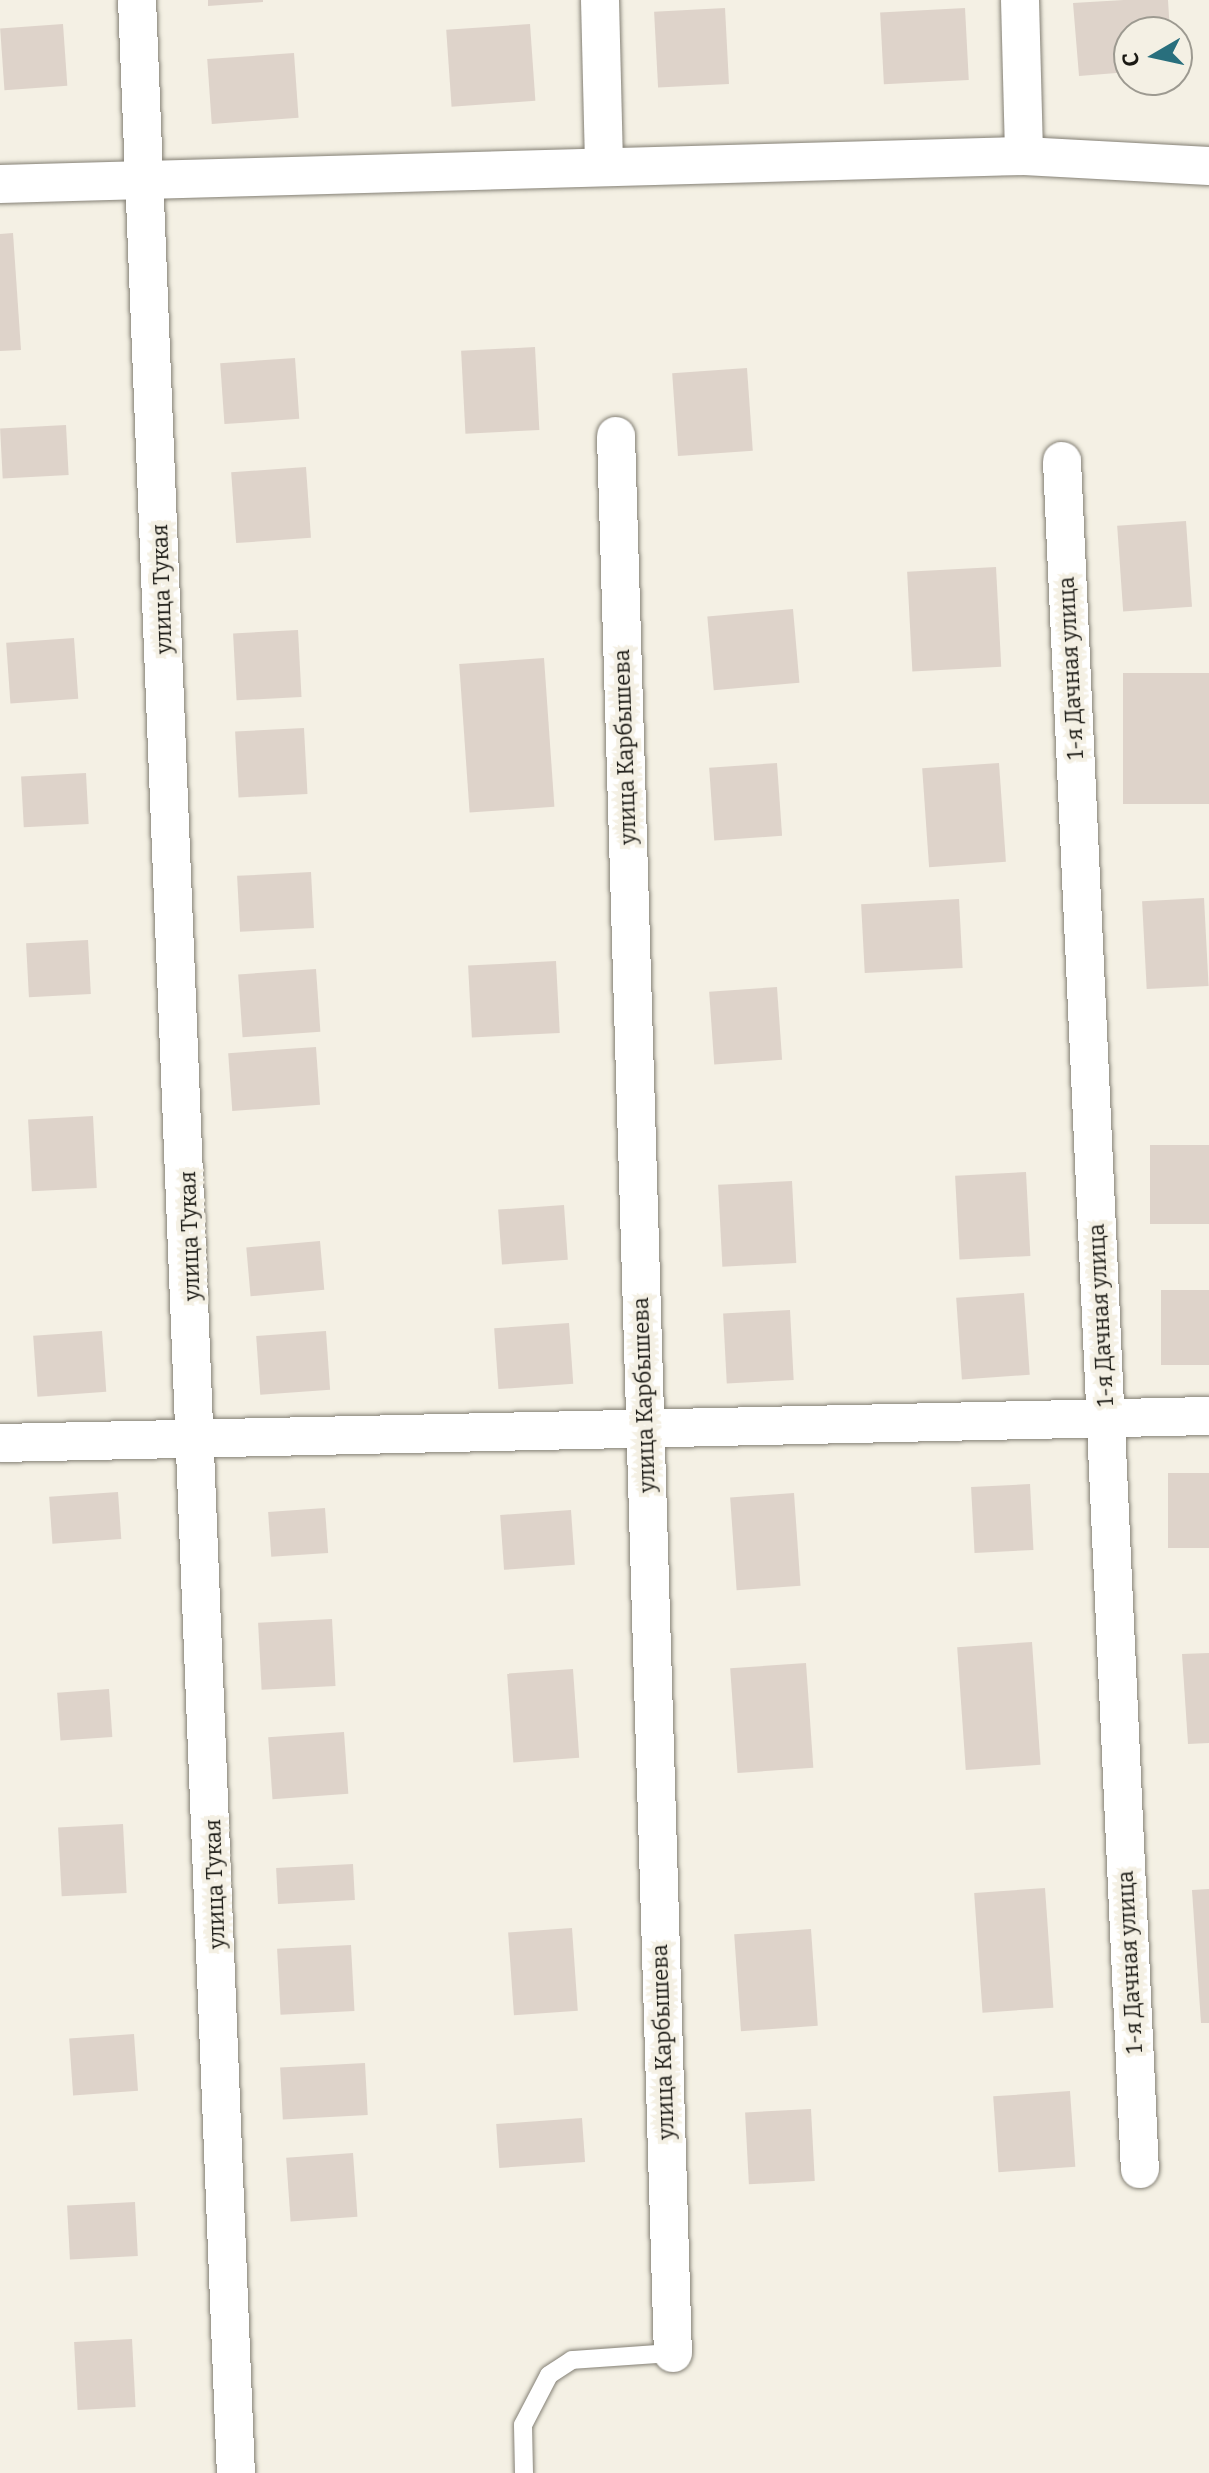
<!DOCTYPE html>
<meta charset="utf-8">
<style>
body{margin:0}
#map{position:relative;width:1209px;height:2473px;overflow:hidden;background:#f4f0e4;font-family:Bitter,serif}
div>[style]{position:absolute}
.building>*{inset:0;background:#ded3ca;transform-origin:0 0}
.roads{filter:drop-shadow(0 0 2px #848075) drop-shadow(0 0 2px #848075)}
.lane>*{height:18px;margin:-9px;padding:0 9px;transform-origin:9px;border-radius:9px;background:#fff}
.street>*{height:38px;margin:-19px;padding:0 19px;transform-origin:19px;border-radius:19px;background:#fff}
span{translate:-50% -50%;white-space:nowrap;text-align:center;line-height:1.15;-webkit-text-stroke:8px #f4f0e4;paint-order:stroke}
.street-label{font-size:22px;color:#1a1914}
.north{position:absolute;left:1113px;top:16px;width:80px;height:80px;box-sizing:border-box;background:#f4f0e4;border:2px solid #9d9a91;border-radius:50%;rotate:261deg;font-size:22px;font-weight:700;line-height:32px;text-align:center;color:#1a1914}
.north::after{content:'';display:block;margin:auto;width:28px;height:36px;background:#296f7d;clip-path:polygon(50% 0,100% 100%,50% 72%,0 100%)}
</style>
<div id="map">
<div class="building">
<i style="clip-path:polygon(208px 0,263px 0,263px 2px,208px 6px)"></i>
<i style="clip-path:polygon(1124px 0,1168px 0,1170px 32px,1129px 32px,1129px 72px,1079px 76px,1073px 3px)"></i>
<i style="left:725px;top:8px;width:76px;height:71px;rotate:87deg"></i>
<i style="left:965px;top:8px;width:72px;height:85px;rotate:87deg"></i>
<i style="left:63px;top:24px;width:62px;height:63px;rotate:86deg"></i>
<i style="left:530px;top:24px;width:77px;height:84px;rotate:86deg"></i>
<i style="left:294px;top:53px;width:65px;height:87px;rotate:86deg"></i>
<i style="clip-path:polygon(13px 233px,21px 350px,0 351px,0 234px)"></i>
<i style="left:535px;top:347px;width:83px;height:74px;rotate:87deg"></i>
<i style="left:295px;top:358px;width:61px;height:75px;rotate:86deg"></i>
<i style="left:747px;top:368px;width:83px;height:75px;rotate:86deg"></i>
<i style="left:66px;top:425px;width:50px;height:66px;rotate:87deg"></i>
<i style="left:306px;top:467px;width:71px;height:75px;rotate:86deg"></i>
<i style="left:1186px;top:521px;width:86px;height:69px;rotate:86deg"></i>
<i style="left:996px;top:567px;width:100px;height:89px;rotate:87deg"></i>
<i style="left:793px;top:609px;width:74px;height:86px;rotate:85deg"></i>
<i style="left:298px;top:630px;width:67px;height:65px;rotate:87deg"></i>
<i style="left:74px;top:638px;width:61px;height:68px;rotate:86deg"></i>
<i style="left:544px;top:658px;width:149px;height:85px;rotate:86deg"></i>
<i style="left:1209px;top:673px;width:131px;height:86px;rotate:90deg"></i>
<i style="left:304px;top:728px;width:66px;height:69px;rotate:87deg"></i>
<i style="left:777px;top:763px;width:73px;height:68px;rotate:86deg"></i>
<i style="left:999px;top:763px;width:99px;height:77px;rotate:86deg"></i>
<i style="left:86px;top:773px;width:51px;height:65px;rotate:87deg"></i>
<i style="left:311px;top:872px;width:56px;height:74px;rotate:87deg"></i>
<i style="left:1204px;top:898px;width:88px;height:62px;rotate:87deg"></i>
<i style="left:959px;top:899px;width:69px;height:98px;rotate:87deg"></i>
<i style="left:88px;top:940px;width:54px;height:62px;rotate:87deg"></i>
<i style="left:556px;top:961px;width:72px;height:88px;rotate:87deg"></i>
<i style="left:316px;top:969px;width:63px;height:78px;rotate:86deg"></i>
<i style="left:777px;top:987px;width:73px;height:68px;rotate:86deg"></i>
<i style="left:316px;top:1047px;width:58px;height:88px;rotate:86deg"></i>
<i style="left:93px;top:1116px;width:72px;height:65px;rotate:87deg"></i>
<i style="left:1209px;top:1145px;width:79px;height:59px;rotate:90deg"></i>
<i style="left:1026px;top:1172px;width:84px;height:71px;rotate:87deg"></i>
<i style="left:792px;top:1181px;width:82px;height:74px;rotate:87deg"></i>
<i style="left:564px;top:1205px;width:55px;height:66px;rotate:86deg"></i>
<i style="left:320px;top:1241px;width:49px;height:74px;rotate:85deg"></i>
<i style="left:1209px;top:1290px;width:75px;height:48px;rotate:90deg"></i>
<i style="left:1024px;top:1293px;width:82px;height:68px;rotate:86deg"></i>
<i style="left:790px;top:1310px;width:70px;height:67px;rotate:87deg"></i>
<i style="left:569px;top:1323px;width:61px;height:75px;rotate:86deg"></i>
<i style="left:102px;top:1331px;width:61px;height:69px;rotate:86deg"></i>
<i style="left:326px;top:1331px;width:59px;height:70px;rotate:86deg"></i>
<i style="left:1209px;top:1473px;width:75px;height:41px;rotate:90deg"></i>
<i style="left:1030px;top:1484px;width:66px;height:59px;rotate:87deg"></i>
<i style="left:118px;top:1492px;width:47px;height:69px;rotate:86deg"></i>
<i style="left:794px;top:1493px;width:93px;height:64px;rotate:86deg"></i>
<i style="left:325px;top:1508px;width:45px;height:57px;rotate:86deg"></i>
<i style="left:571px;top:1510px;width:55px;height:71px;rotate:86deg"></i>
<i style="left:332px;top:1619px;width:67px;height:74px;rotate:87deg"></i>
<i style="left:1032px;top:1642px;width:123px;height:75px;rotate:86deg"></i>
<i style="clip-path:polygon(1209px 1653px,1209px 1743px,1188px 1744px,1182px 1654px)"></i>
<i style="left:806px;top:1663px;width:105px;height:76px;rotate:86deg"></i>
<i style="left:573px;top:1669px;width:89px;height:66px;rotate:86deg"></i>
<i style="left:109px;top:1689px;width:48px;height:52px;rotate:86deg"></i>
<i style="left:344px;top:1732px;width:62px;height:76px;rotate:86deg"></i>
<i style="left:123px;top:1824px;width:69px;height:65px;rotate:87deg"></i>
<i style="left:353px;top:1864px;width:36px;height:77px;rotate:87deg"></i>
<i style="left:1045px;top:1888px;width:120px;height:71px;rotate:86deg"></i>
<i style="clip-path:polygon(1209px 1889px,1209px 2023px,1201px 2023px,1192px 1890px)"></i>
<i style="left:572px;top:1928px;width:83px;height:64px;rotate:86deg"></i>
<i style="left:811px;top:1929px;width:97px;height:77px;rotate:86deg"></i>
<i style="left:351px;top:1945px;width:66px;height:74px;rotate:87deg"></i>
<i style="left:134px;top:2034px;width:57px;height:65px;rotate:86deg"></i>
<i style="left:365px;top:2063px;width:52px;height:85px;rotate:87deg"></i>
<i style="left:1070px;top:2091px;width:76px;height:77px;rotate:86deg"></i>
<i style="left:811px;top:2109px;width:72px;height:66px;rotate:87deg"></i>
<i style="left:582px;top:2118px;width:44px;height:86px;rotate:86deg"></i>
<i style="left:353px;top:2153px;width:64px;height:67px;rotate:86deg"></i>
<i style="left:135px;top:2202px;width:54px;height:68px;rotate:87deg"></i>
<i style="left:132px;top:2339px;width:68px;height:58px;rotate:87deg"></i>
</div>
<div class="roads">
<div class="lane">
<i style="left:524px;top:2473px;width:48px;rotate:-91.2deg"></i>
<i style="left:523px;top:2425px;width:56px;rotate:-62.5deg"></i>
<i style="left:549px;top:2375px;width:27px;rotate:-33deg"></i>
<i style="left:572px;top:2360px;width:101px;rotate:-4deg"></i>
</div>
<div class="street">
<i style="left:137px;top:0;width:2475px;rotate:87.71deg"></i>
<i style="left:600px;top:0;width:163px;rotate:88.6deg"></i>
<i style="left:1020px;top:0;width:156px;rotate:88.5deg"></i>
<i style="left:0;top:184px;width:1024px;rotate:-1.57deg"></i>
<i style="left:1024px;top:156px;width:185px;rotate:3.1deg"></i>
<i style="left:616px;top:436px;width:1918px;rotate:88.3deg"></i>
<i style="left:1062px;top:461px;width:1710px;rotate:87.39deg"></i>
<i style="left:0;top:1443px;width:1209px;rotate:-1.28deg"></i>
</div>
</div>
<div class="street-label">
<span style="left:162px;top:589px;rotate:-92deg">улица Тукая</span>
<span style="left:1071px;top:668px;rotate:-93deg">1-я Дачная улица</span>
<span style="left:625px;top:747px;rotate:-92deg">улица Карбышева</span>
<span style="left:190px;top:1236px;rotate:-92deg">улица Тукая</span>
<span style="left:1101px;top:1315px;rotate:-93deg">1-я Дачная улица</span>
<span style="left:644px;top:1395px;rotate:-92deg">улица Карбышева</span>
<span style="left:215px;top:1884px;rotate:-92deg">улица Тукая</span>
<span style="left:1130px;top:1962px;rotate:-93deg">1-я Дачная улица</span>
<span style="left:663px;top:2042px;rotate:-92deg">улица Карбышева</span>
</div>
<div class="north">С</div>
</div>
